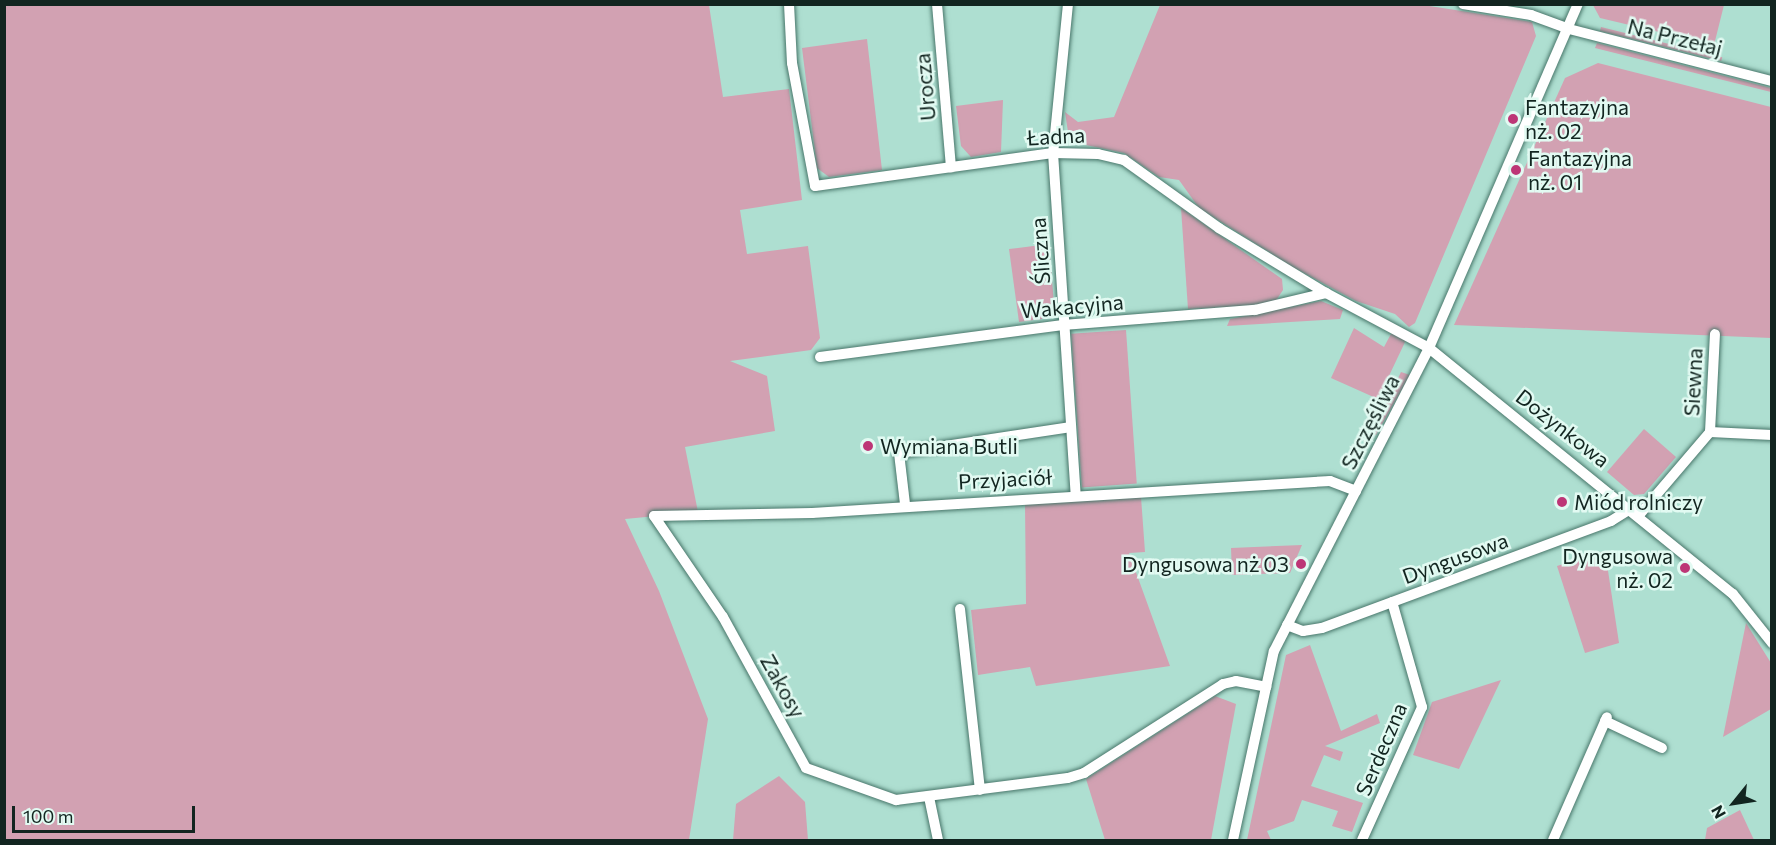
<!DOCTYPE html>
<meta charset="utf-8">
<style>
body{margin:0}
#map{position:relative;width:1776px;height:845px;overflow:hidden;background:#aedfd1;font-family:Commissioner,sans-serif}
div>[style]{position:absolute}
.green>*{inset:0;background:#d2a1b2;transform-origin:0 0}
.roads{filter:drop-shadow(0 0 2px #48766a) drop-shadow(0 0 2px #48766a)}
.street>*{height:10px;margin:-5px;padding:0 5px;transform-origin:5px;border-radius:5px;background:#fff}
.dots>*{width:16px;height:16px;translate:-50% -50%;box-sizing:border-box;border:3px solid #e2faf2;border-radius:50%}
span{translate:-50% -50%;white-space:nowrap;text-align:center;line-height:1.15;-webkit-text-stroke:5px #e2faf2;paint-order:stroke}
.street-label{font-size:21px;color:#122520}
.poi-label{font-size:21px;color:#122520}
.left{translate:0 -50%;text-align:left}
.right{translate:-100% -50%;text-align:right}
.frame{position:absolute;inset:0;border:6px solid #122520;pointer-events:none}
.north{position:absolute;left:1704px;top:773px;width:60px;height:60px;-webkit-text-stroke:4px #e2faf2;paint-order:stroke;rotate:240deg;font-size:16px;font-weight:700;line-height:24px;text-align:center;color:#122520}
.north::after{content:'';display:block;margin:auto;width:21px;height:27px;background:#122520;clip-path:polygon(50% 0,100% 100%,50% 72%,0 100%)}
.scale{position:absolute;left:12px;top:806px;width:183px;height:27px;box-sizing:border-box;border:3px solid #122520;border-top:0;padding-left:8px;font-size:18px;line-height:21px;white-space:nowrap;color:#122520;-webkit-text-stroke:4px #e2faf2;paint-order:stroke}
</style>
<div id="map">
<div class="green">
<i style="clip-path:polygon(5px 5px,709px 5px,723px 97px,789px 89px,802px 200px,740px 210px,747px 254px,808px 246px,820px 338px,811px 350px,730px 361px,767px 376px,775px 431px,685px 447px,698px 512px,625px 519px,659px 591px,708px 719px,689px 840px,5px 840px)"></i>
<i style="clip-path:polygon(1160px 5px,1423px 5px,1532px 22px,1536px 36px,1415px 323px,1409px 327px,1395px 314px,1356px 301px,1291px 266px,1199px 208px,1179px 180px,1159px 177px,1124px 153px,1081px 144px,1081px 137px,1068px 132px,1065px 112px,1078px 122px,1114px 117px)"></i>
<i style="clip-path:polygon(1593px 5px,1724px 5px,1714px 45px,1600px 18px)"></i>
<i style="left:1601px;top:27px;width:125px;height:4px;rotate:14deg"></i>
<i style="clip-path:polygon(867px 39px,882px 170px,829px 177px,817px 168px,802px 48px)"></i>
<i style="clip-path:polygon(1597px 43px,1771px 88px,1771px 92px,1595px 48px)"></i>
<i style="clip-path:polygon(1598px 63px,1771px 107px,1771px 338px,1454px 325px,1565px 78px)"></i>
<i style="clip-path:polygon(1003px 100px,1001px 152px,971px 157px,961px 146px,956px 106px)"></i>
<i style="clip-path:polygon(1181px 208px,1282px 279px,1283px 290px,1273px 305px,1188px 309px)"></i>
<i style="clip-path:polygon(1049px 244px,1054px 304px,1042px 319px,1019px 322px,1009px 249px)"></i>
<i style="clip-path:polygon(1321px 301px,1343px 310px,1340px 319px,1227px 326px,1230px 319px)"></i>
<i style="clip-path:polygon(1354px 328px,1384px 347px,1392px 332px,1406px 340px,1378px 399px,1331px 378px)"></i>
<i style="left:1126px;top:330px;width:154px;height:55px;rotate:86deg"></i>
<i style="clip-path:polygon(1401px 372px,1410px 375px,1376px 435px,1372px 433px)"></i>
<i style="clip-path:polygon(1644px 429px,1676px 457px,1644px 494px,1634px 495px,1607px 472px)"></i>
<i style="clip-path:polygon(1141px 497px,1145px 552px,1129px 553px,1170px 666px,1036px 686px,1030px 667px,978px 675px,971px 610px,1026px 604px,1025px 503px)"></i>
<i style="clip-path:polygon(1302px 545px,1290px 573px,1232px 575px,1231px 548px)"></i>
<i style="clip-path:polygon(1605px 551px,1619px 643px,1585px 653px,1557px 566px)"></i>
<i style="clip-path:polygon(1746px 623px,1771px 663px,1771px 709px,1723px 737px)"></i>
<i style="clip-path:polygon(1310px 645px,1341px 731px,1377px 714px,1380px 723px,1325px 746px,1343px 752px,1340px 761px,1324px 755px,1311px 786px,1363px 803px,1352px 832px,1332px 826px,1338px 811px,1302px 800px,1294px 821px,1267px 831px,1271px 840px,1247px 840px,1286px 655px)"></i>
<i style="clip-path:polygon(1501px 680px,1459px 769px,1413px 755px,1432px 702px)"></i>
<i style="clip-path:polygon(1215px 696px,1236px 704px,1211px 840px,1105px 840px,1086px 779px)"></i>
<i style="clip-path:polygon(779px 776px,805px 802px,808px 840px,733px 840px,736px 804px)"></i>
<i style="clip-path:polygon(1740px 810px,1754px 840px,1705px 840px,1707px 828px)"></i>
</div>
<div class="roads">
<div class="street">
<i style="left:789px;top:4px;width:59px;rotate:87.1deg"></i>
<i style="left:792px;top:63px;width:125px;rotate:79.4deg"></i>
<i style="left:815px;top:186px;width:240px;rotate:-7.9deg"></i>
<i style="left:1053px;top:153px;width:45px;rotate:1.3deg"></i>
<i style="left:1098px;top:154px;width:27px;rotate:13deg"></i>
<i style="left:1124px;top:160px;width:117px;rotate:35.6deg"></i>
<i style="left:1219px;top:228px;width:125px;rotate:31.3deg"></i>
<i style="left:1326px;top:293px;width:117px;rotate:28.1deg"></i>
<i style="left:1429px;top:348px;width:391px;rotate:39deg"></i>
<i style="left:1733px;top:594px;width:63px;rotate:51.5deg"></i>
<i style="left:937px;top:4px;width:164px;rotate:85.1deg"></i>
<i style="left:1068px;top:4px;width:150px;rotate:95.7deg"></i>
<i style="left:1053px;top:153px;width:343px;rotate:86.2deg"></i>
<i style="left:1463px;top:4px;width:69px;rotate:9.2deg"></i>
<i style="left:1531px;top:15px;width:40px;rotate:20.2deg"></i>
<i style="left:1569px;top:29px;width:210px;rotate:14.4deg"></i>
<i style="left:820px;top:357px;width:245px;rotate:-7.5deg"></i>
<i style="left:1063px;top:325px;width:193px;rotate:-4.5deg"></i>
<i style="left:1255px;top:310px;width:73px;rotate:-13.5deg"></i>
<i style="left:1710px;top:432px;width:62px;rotate:2.8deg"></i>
<i style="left:905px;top:504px;width:51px;rotate:-96.7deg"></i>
<i style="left:899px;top:453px;width:174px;rotate:-8.6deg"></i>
<i style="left:1640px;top:514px;width:108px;rotate:-49.5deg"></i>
<i style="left:1710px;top:432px;width:98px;rotate:-87.1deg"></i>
<i style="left:654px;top:516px;width:122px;rotate:55.7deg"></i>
<i style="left:723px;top:617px;width:172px;rotate:61.2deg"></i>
<i style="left:806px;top:768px;width:96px;rotate:19.6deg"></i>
<i style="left:896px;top:800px;width:173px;rotate:-7.3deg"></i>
<i style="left:1068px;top:778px;width:17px;rotate:-17deg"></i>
<i style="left:1084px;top:773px;width:165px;rotate:-32.6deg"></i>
<i style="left:1223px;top:684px;width:13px;rotate:-13deg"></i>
<i style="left:1236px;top:681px;width:31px;rotate:11deg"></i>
<i style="left:654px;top:516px;width:158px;rotate:-1.1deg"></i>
<i style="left:812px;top:513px;width:519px;rotate:-3.54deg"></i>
<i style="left:1330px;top:481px;width:28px;rotate:21deg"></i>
<i style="left:960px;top:609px;width:182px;rotate:83.7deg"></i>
<i style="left:1287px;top:625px;width:17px;rotate:21deg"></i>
<i style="left:1303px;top:631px;width:19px;rotate:-9deg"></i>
<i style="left:1322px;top:628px;width:308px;rotate:-20.3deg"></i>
<i style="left:1611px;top:521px;width:25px;rotate:-32deg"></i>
<i style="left:1605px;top:721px;width:63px;rotate:25.3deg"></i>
<i style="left:929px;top:797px;width:44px;rotate:78.2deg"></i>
<i style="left:1233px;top:840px;width:193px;rotate:-77.8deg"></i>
<i style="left:1274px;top:651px;width:340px;rotate:-62.9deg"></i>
<i style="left:1429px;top:348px;width:375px;rotate:-66.6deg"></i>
<i style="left:1362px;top:840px;width:146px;rotate:-65.7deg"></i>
<i style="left:1422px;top:707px;width:109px;rotate:-105.9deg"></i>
<i style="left:1553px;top:840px;width:134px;rotate:-66.3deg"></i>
</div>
</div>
<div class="dots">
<i style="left:1513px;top:119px;background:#bd3676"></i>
<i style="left:1516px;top:170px;background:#bd3676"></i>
<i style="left:868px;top:446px;background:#bd3676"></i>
<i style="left:1562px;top:502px;background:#bd3676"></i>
<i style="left:1301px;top:564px;background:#bd3676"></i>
<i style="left:1685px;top:568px;background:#bd3676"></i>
</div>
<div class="street-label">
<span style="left:1675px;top:37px;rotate:14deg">Na Przełaj</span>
<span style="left:925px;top:87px;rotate:-95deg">Urocza</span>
<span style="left:1056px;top:136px;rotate:-3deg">Ładna</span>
<span style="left:1040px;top:251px;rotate:-94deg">Śliczna</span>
<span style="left:1072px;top:306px;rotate:-5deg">Wakacyjna</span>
<span style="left:1693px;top:382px;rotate:-87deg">Siewna</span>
<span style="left:1370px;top:422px;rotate:-63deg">Szczęśliwa</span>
<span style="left:1563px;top:428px;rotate:38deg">Dożynkowa</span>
<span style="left:1005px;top:479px;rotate:-3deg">Przyjaciół</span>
<span style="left:1455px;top:558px;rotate:-20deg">Dyngusowa</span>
<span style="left:783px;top:686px;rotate:61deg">Zakosy</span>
<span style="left:1381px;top:749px;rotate:-67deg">Serdeczna</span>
</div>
<div class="poi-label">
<span class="left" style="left:1525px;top:119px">Fantazyjna<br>nż. 02</span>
<span class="left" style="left:1528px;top:170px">Fantazyjna<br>nż. 01</span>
<span class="left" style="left:880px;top:446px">Wymiana Butli</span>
<span class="left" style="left:1574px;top:502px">Miód rolniczy</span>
<span class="right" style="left:1673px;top:568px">Dyngusowa<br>nż. 02</span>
<span class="right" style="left:1289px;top:564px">Dyngusowa nż 03</span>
</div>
<div class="frame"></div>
<div class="north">N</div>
<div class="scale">100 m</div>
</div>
